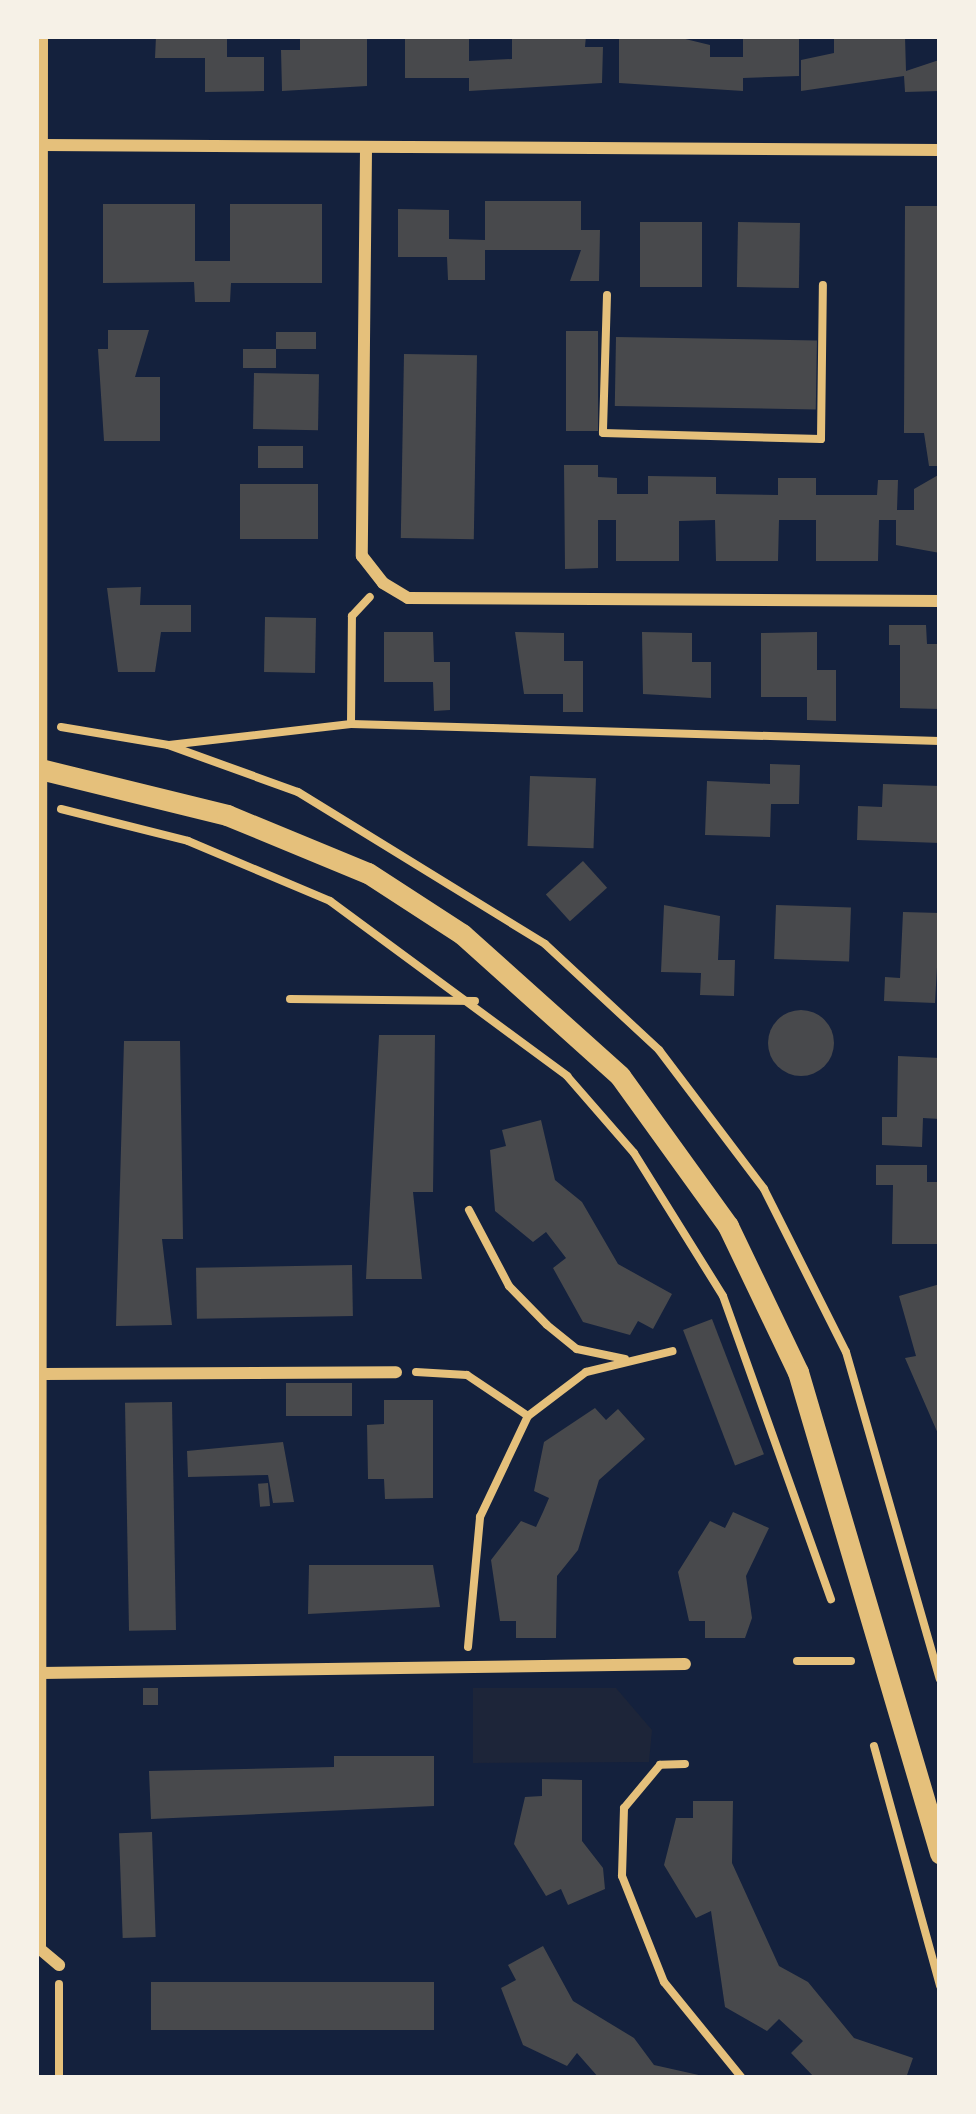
<!DOCTYPE html>
<style>
body{margin:0}
#map{position:relative;width:976px;height:2114px;overflow:hidden;background:#14213d;font-family:"Source Sans 3",sans-serif}
div>[style]{position:absolute}
.green>*{inset:0;background:#1d2539}
.building>*{inset:0;background:#48494c;transform-origin:0 0}
.round{border-radius:50%}
.path>*{height:8px;margin:-4px;padding:0 4px;transform-origin:4px;border-radius:4px;background:#e5c07b}
.minor>*{height:12px;margin:-6px;padding:0 6px;transform-origin:6px;border-radius:6px;background:#e5c07b}
.tertiary>*{height:21px;margin:-10.5px;padding:0 10.5px;transform-origin:10.5px;border-radius:10.5px;background:#e5c07b}
span{translate:-50% -50%;white-space:nowrap;text-align:center;line-height:1.15;-webkit-text-stroke:9px #f6f1e7;paint-order:stroke}
.frame{position:absolute;inset:0;border:39px solid #f6f1e7;pointer-events:none}
</style>
<div id="map">
<div class="green">
<i style="clip-path:polygon(473px 1688px,616px 1688px,652px 1730px,649px 1762px,473px 1763px)"></i>
</div>
<div class="building">
<i style="clip-path:polygon(156px 36px,227px 36px,227px 57px,264px 57px,264px 91px,205px 92px,205px 58px,155px 58px)"></i>
<i style="clip-path:polygon(300px 36px,367px 36px,367px 86px,282px 91px,281px 50px,300px 50px)"></i>
<i style="clip-path:polygon(405px 36px,469px 36px,469px 61px,512px 59px,512px 36px,586px 36px,585px 47px,603px 47px,602px 83px,469px 91px,469px 78px,405px 78px)"></i>
<i style="clip-path:polygon(619px 36px,673px 36px,710px 45px,710px 57px,743px 57px,743px 36px,799px 36px,799px 76px,743px 78px,743px 91px,619px 83px)"></i>
<i style="clip-path:polygon(834px 36px,905px 36px,906px 71px,939px 60px,940px 91px,905px 92px,904px 76px,801px 91px,801px 60px,834px 53px)"></i>
<i style="clip-path:polygon(485px 201px,581px 201px,581px 230px,600px 230px,599px 281px,570px 281px,581px 250px,485px 250px,485px 280px,448px 280px,447px 257px,398px 257px,398px 209px,449px 210px,449px 239px,485px 240px)"></i>
<i style="clip-path:polygon(103px 204px,195px 204px,195px 261px,230px 261px,230px 204px,322px 204px,322px 283px,231px 283px,230px 302px,195px 302px,194px 282px,103px 283px)"></i>
<i style="clip-path:polygon(905px 206px,940px 206px,940px 466px,929px 466px,924px 433px,904px 433px)"></i>
<i style="left:640px;top:222px;width:62px;height:65px"></i>
<i style="left:738px;top:222px;width:62px;height:65px;rotate:1deg"></i>
<i style="clip-path:polygon(108px 330px,149px 330px,135px 377px,160px 377px,160px 441px,104px 441px,98px 349px,108px 349px)"></i>
<i style="left:566px;top:331px;width:32px;height:100px"></i>
<i style="left:276px;top:332px;width:40px;height:17px"></i>
<i style="left:616px;top:337px;width:201px;height:69px;rotate:1deg"></i>
<i style="left:243px;top:349px;width:33px;height:19px"></i>
<i style="left:404px;top:354px;width:73px;height:184px;rotate:1deg"></i>
<i style="left:254px;top:373px;width:65px;height:56px;rotate:1deg"></i>
<i style="left:258px;top:446px;width:45px;height:22px"></i>
<i style="clip-path:polygon(564px 465px,598px 465px,598px 477px,617px 478px,617px 494px,648px 494px,648px 476px,716px 477px,716px 494px,778px 495px,778px 478px,816px 478px,816px 495px,877px 495px,878px 480px,898px 480px,897px 510px,914px 510px,914px 489px,940px 474px,940px 553px,896px 545px,896px 520px,879px 520px,878px 561px,816px 561px,816px 520px,779px 520px,778px 561px,716px 561px,715px 520px,679px 521px,679px 561px,616px 561px,616px 520px,598px 520px,598px 568px,565px 569px)"></i>
<i style="left:318px;top:484px;width:55px;height:78px;rotate:90deg"></i>
<i style="clip-path:polygon(141px 587px,140px 605px,191px 605px,191px 632px,161px 632px,155px 672px,118px 672px,107px 588px)"></i>
<i style="left:265px;top:617px;width:51px;height:55px;rotate:1deg"></i>
<i style="clip-path:polygon(889px 625px,926px 625px,927px 644px,940px 644px,940px 709px,900px 708px,900px 645px,889px 645px)"></i>
<i style="clip-path:polygon(384px 632px,433px 632px,434px 662px,450px 662px,450px 710px,434px 711px,433px 682px,384px 682px)"></i>
<i style="clip-path:polygon(515px 632px,564px 633px,564px 661px,583px 661px,583px 712px,563px 712px,563px 694px,524px 694px)"></i>
<i style="clip-path:polygon(642px 632px,692px 633px,692px 662px,711px 662px,711px 698px,643px 694px)"></i>
<i style="clip-path:polygon(817px 632px,817px 670px,836px 670px,836px 721px,807px 720px,807px 697px,761px 697px,761px 633px)"></i>
<i style="clip-path:polygon(770px 764px,800px 765px,799px 804px,771px 804px,770px 837px,705px 835px,707px 781px,770px 784px)"></i>
<i style="left:530px;top:776px;width:66px;height:70px;rotate:2deg"></i>
<i style="clip-path:polygon(883px 784px,940px 786px,940px 843px,857px 840px,858px 806px,882px 807px)"></i>
<i style="left:583px;top:861px;width:36px;height:50px;rotate:48deg"></i>
<i style="clip-path:polygon(664px 905px,720px 916px,718px 960px,735px 960px,734px 996px,700px 995px,701px 973px,661px 972px)"></i>
<i style="left:776px;top:905px;width:75px;height:54px;rotate:2deg"></i>
<i style="clip-path:polygon(903px 912px,940px 913px,935px 1003px,884px 1001px,885px 977px,900px 978px)"></i>
<i class="round" style="left:768px;top:1010px;width:66px;height:66px"></i>
<i style="clip-path:polygon(379px 1035px,435px 1035px,433px 1192px,413px 1192px,422px 1279px,366px 1279px)"></i>
<i style="clip-path:polygon(124px 1041px,180px 1041px,183px 1239px,162px 1239px,172px 1325px,116px 1326px)"></i>
<i style="clip-path:polygon(898px 1056px,940px 1058px,940px 1119px,923px 1118px,922px 1147px,882px 1145px,882px 1117px,897px 1117px)"></i>
<i style="clip-path:polygon(541px 1120px,555px 1180px,582px 1202px,618px 1264px,672px 1294px,653px 1329px,638px 1321px,630px 1335px,583px 1322px,553px 1268px,566px 1258px,546px 1232px,533px 1242px,495px 1211px,490px 1150px,506px 1146px,502px 1130px)"></i>
<i style="clip-path:polygon(876px 1165px,927px 1165px,927px 1182px,940px 1182px,940px 1244px,892px 1244px,893px 1185px,876px 1185px)"></i>
<i style="left:352px;top:1265px;width:51px;height:156px;rotate:89deg"></i>
<i style="clip-path:polygon(940px 1284px,940px 1436px,939px 1436px,905px 1358px,916px 1356px,899px 1296px)"></i>
<i style="left:712px;top:1319px;width:145px;height:31px;rotate:69deg"></i>
<i style="left:286px;top:1383px;width:66px;height:33px"></i>
<i style="clip-path:polygon(384px 1400px,433px 1400px,433px 1498px,385px 1499px,384px 1479px,368px 1479px,367px 1425px,384px 1424px)"></i>
<i style="left:172px;top:1402px;width:228px;height:47px;rotate:89deg"></i>
<i style="clip-path:polygon(595px 1408px,606px 1420px,618px 1409px,645px 1439px,599px 1480px,578px 1550px,557px 1576px,556px 1638px,516px 1638px,516px 1621px,500px 1621px,491px 1560px,521px 1521px,536px 1527px,543px 1512px,549px 1498px,534px 1491px,544px 1442px)"></i>
<i style="clip-path:polygon(283px 1442px,294px 1502px,273px 1503px,268px 1475px,188px 1477px,187px 1451px)"></i>
<i style="left:268px;top:1483px;width:23px;height:10px;rotate:85deg"></i>
<i style="clip-path:polygon(733px 1512px,769px 1528px,746px 1576px,752px 1618px,745px 1638px,705px 1638px,705px 1621px,689px 1621px,678px 1572px,710px 1521px,725px 1528px)"></i>
<i style="clip-path:polygon(309px 1565px,433px 1565px,440px 1607px,308px 1614px)"></i>
<i style="left:158px;top:1688px;width:17px;height:15px;rotate:90deg"></i>
<i style="clip-path:polygon(334px 1756px,434px 1756px,434px 1806px,151px 1819px,149px 1771px,334px 1767px)"></i>
<i style="clip-path:polygon(542px 1779px,582px 1780px,582px 1841px,603px 1868px,605px 1889px,568px 1905px,561px 1889px,546px 1896px,514px 1844px,525px 1797px,542px 1796px)"></i>
<i style="clip-path:polygon(693px 1801px,733px 1801px,732px 1863px,779px 1966px,808px 1982px,854px 2038px,913px 2058px,906px 2078px,815px 2078px,791px 2053px,803px 2041px,779px 2019px,767px 2031px,725px 2007px,711px 1911px,696px 1918px,664px 1865px,676px 1818px,693px 1818px)"></i>
<i style="left:152px;top:1832px;width:105px;height:33px;rotate:88deg"></i>
<i style="clip-path:polygon(543px 1946px,573px 2001px,634px 2038px,654px 2065px,712px 2078px,599px 2078px,577px 2053px,567px 2066px,523px 2045px,501px 1988px,516px 1980px,508px 1965px)"></i>
<i style="left:434px;top:1982px;width:48px;height:283px;rotate:90deg"></i>
</div>
<div class="path">
<i style="left:607px;top:295px;width:138px;rotate:91.7deg"></i>
<i style="left:603px;top:433px;width:218px;rotate:1.6deg"></i>
<i style="left:821px;top:439px;width:154px;rotate:-89.3deg"></i>
<i style="left:351px;top:724px;width:108px;rotate:-89.5deg"></i>
<i style="left:352px;top:616px;width:26px;rotate:-47deg"></i>
<i style="left:61px;top:727px;width:109px;rotate:9.5deg"></i>
<i style="left:168px;top:745px;width:138px;rotate:19.9deg"></i>
<i style="left:298px;top:792px;width:290px;rotate:31.6deg"></i>
<i style="left:545px;top:944px;width:156px;rotate:42.9deg"></i>
<i style="left:659px;top:1050px;width:174px;rotate:52.9deg"></i>
<i style="left:764px;top:1189px;width:182px;rotate:63.3deg"></i>
<i style="left:846px;top:1352px;width:340px;rotate:74deg"></i>
<i style="left:169px;top:745px;width:183px;rotate:-6.6deg"></i>
<i style="left:351px;top:724px;width:589px;rotate:1.65deg"></i>
<i style="left:61px;top:809px;width:131px;rotate:14.1deg"></i>
<i style="left:188px;top:841px;width:154px;rotate:22.9deg"></i>
<i style="left:330px;top:901px;width:295px;rotate:36.4deg"></i>
<i style="left:567px;top:1076px;width:102px;rotate:49deg"></i>
<i style="left:634px;top:1153px;width:168px;rotate:58.1deg"></i>
<i style="left:723px;top:1296px;width:322px;rotate:70.4deg"></i>
<i style="left:290px;top:999px;width:185px;rotate:0.6deg"></i>
<i style="left:469px;top:1210px;width:86px;rotate:62.2deg"></i>
<i style="left:509px;top:1286px;width:54px;rotate:45.7deg"></i>
<i style="left:547px;top:1325px;width:38px;rotate:39deg"></i>
<i style="left:577px;top:1349px;width:49px;rotate:11.8deg"></i>
<i style="left:416px;top:1372px;width:51px;rotate:3.4deg"></i>
<i style="left:467px;top:1375px;width:73px;rotate:33.9deg"></i>
<i style="left:468px;top:1647px;width:131px;rotate:-84.7deg"></i>
<i style="left:480px;top:1517px;width:112px;rotate:-64.6deg"></i>
<i style="left:528px;top:1416px;width:73px;rotate:-37.2deg"></i>
<i style="left:586px;top:1372px;width:89px;rotate:-13.6deg"></i>
<i style="left:797px;top:1661px;width:54px"></i>
<i style="left:874px;top:1746px;width:249px;rotate:74.6deg"></i>
<i style="left:685px;top:1764px;width:25px;rotate:178deg"></i>
<i style="left:660px;top:1765px;width:56px;rotate:129.9deg"></i>
<i style="left:624px;top:1808px;width:68px;rotate:91.7deg"></i>
<i style="left:622px;top:1876px;width:114px;rotate:68.4deg"></i>
<i style="left:664px;top:1982px;width:124px;rotate:50.9deg"></i>
<i style="left:59px;top:1984px;width:94px;rotate:90deg"></i>
</div>
<div class="minor">
<i style="left:42px;top:36px;width:1913px;rotate:90.06deg"></i>
<i style="left:40px;top:1949px;width:25px;rotate:40deg"></i>
<i style="left:43px;top:145px;width:897px;rotate:0.32deg"></i>
<i style="left:366px;top:150px;width:406px;rotate:90.6deg"></i>
<i style="left:362px;top:556px;width:34px;rotate:52deg"></i>
<i style="left:383px;top:583px;width:29px;rotate:31deg"></i>
<i style="left:408px;top:598px;width:532px;rotate:0.32deg"></i>
<i style="left:42px;top:1374px;width:354px;rotate:-0.3deg"></i>
<i style="left:41px;top:1673px;width:644px;rotate:-0.8deg"></i>
</div>
<div class="tertiary">
<i style="left:36px;top:768px;width:197px;rotate:13.8deg"></i>
<i style="left:227px;top:815px;width:152px;rotate:22.4deg"></i>
<i style="left:368px;top:873px;width:112px;rotate:33deg"></i>
<i style="left:462px;top:934px;width:212px;rotate:41.9deg"></i>
<i style="left:620px;top:1076px;width:185px;rotate:54.2deg"></i>
<i style="left:728px;top:1226px;width:162px;rotate:64.4deg"></i>
<i style="left:798px;top:1372px;width:502px;rotate:73.55deg"></i>
</div>
<div class="frame"></div>
</div>
